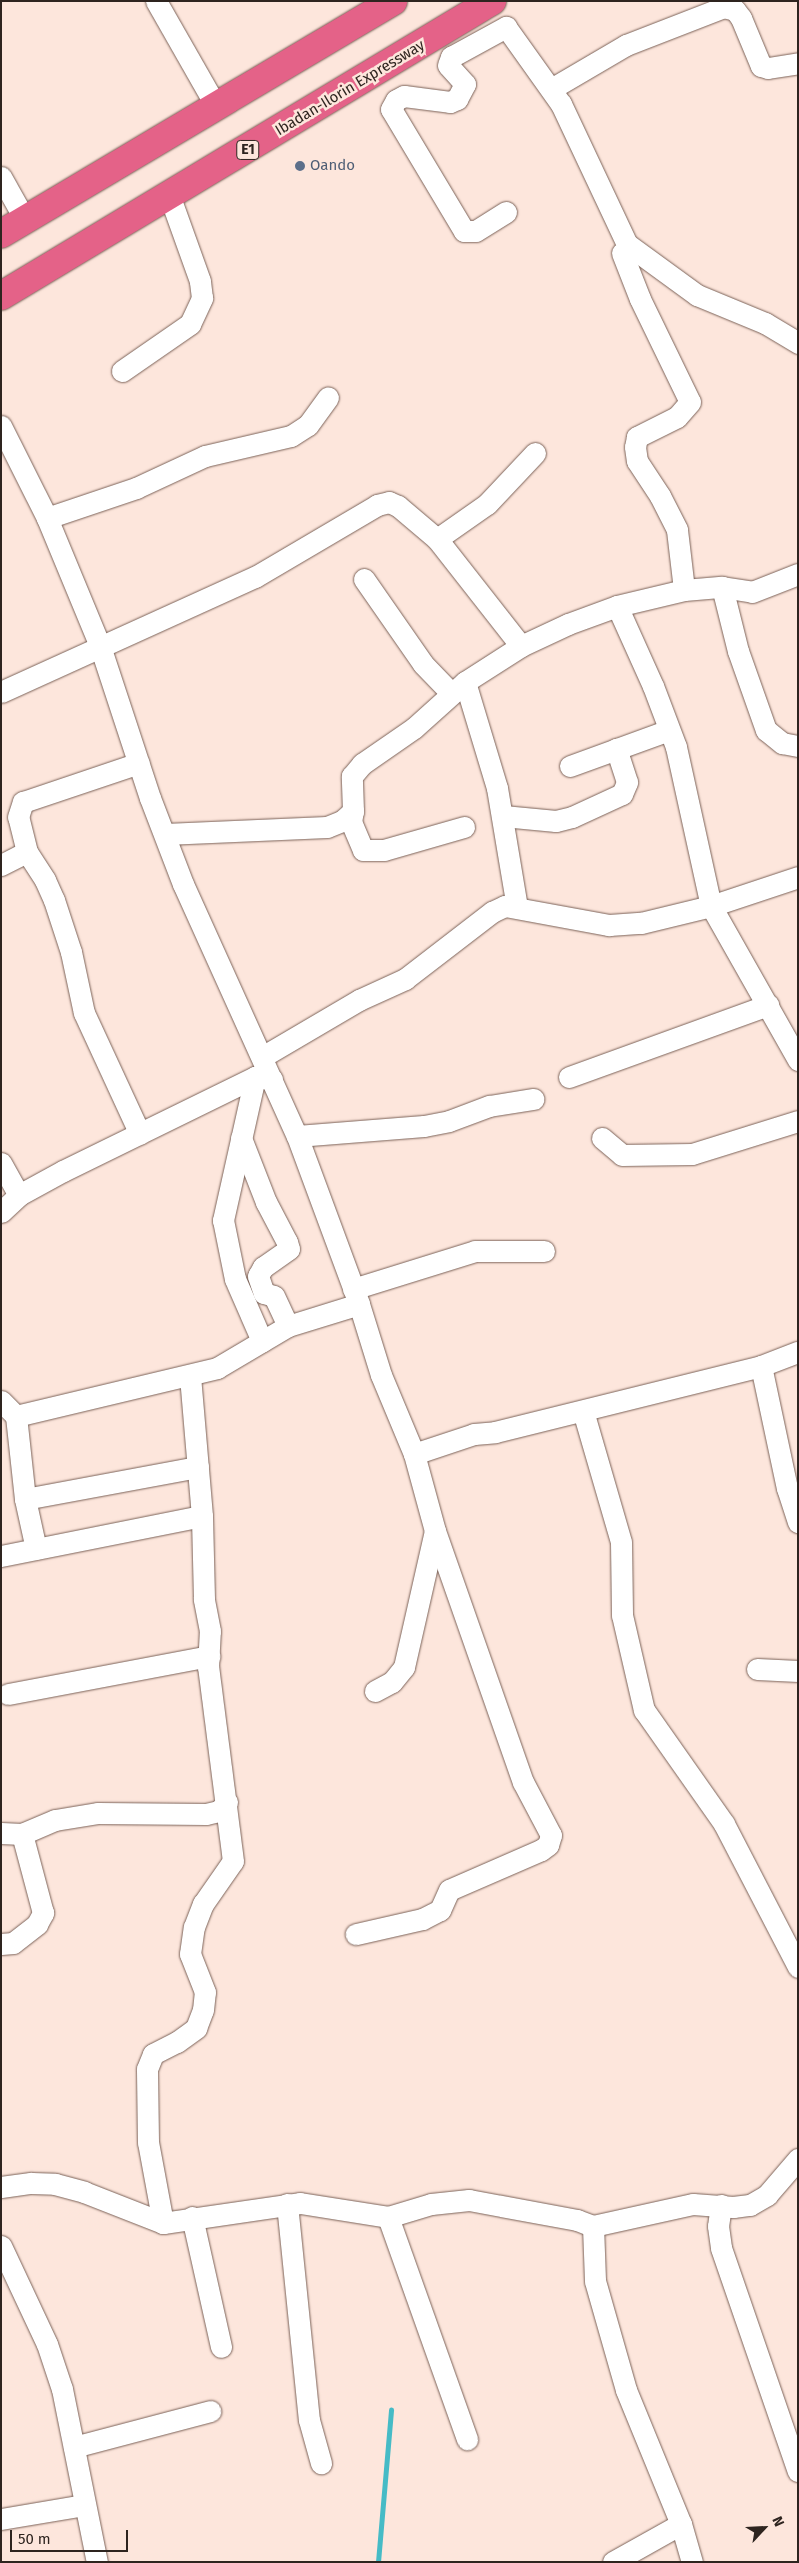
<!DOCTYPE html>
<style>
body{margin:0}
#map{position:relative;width:799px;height:2563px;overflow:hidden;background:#fde6dc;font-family:"Fira Sans",sans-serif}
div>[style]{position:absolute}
.stream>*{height:5px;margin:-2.5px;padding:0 2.5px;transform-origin:2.5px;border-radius:2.5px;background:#46bbc6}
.roads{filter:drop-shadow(0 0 1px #7b6258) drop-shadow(0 0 1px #7b6258)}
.minor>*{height:21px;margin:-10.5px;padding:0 10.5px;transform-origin:10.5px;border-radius:10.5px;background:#fff}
.highway>*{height:28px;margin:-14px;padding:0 14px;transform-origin:14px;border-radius:14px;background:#e46288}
.dots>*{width:14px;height:14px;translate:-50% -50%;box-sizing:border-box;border:2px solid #fde6dc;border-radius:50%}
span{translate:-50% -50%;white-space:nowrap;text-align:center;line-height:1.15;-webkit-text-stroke:5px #fde6dc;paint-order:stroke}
.shield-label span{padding:1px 4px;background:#fde6dc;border:1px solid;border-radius:4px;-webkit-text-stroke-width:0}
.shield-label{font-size:14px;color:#2e241f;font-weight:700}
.street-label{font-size:15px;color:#2e241f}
.service-label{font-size:15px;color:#4e5e75}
.left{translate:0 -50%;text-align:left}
.frame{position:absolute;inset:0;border:2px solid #2e241f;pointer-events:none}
.north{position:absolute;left:739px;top:2503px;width:50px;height:50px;-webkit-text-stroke:4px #fde6dc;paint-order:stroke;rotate:65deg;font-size:14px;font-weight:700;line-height:20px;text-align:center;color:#2e241f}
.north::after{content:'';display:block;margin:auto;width:18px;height:22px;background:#2e241f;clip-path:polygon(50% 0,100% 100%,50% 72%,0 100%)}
.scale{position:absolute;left:10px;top:2530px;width:118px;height:22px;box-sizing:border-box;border:2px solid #2e241f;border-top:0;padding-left:6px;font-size:15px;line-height:18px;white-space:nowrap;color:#2e241f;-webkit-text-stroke:4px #fde6dc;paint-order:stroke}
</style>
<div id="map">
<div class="stream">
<i style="left:378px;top:2562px;width:153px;rotate:-85.1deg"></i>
</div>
<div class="roads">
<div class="minor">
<i style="left:156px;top:1px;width:123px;rotate:60.3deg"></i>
<i style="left:551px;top:89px;width:87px;rotate:-30.4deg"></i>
<i style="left:626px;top:45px;width:105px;rotate:-21.2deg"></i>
<i style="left:724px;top:7px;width:11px;rotate:15deg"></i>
<i style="left:735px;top:10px;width:10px;rotate:53deg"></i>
<i style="left:741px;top:18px;width:52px;rotate:67.4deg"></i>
<i style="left:761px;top:66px;width:7px;rotate:16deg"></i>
<i style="left:768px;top:68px;width:30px;rotate:-9deg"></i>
<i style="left:1px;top:177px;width:49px;rotate:60.8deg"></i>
<i style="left:506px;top:212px;width:36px;rotate:148deg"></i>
<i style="left:475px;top:231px;width:11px;rotate:180deg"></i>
<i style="left:464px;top:231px;width:142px;rotate:-120.9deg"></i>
<i style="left:391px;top:109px;width:10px;rotate:-61deg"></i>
<i style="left:396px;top:100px;width:9px;rotate:-27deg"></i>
<i style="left:404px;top:96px;width:46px;rotate:7.4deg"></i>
<i style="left:450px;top:102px;width:8px;rotate:-23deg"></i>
<i style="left:457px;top:99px;width:17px;rotate:-62deg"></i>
<i style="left:465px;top:84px;width:25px;rotate:-132deg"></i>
<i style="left:448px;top:65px;width:9px;rotate:-69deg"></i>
<i style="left:451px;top:57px;width:63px;rotate:-28.6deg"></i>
<i style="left:506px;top:27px;width:95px;rotate:54.5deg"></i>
<i style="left:561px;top:104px;width:155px;rotate:64.8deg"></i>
<i style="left:627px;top:244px;width:87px;rotate:36.1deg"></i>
<i style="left:697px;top:295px;width:74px;rotate:22.4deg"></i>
<i style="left:765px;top:323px;width:39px;rotate:31deg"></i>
<i style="left:622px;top:253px;width:49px;rotate:68.6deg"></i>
<i style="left:640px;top:299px;width:114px;rotate:64.1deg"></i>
<i style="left:690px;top:402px;width:20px;rotate:131deg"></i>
<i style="left:677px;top:417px;width:45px;rotate:153.4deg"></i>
<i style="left:637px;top:437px;width:10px;rotate:101deg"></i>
<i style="left:635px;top:447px;width:14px;rotate:82deg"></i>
<i style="left:637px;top:461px;width:42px;rotate:56.7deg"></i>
<i style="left:660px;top:496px;width:38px;rotate:63deg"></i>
<i style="left:677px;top:530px;width:60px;rotate:83.3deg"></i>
<i style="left:122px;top:371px;width:83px;rotate:-34.7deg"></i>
<i style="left:190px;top:324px;width:29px;rotate:-65deg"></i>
<i style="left:202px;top:298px;width:17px;rotate:-97deg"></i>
<i style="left:200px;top:281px;width:89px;rotate:-109.7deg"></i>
<i style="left:1px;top:426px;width:103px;rotate:63.4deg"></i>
<i style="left:47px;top:518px;width:139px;rotate:67.5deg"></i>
<i style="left:100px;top:646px;width:160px;rotate:71.8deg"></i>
<i style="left:150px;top:798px;width:92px;rotate:69deg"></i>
<i style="left:183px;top:884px;width:277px;rotate:65.7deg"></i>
<i style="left:297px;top:1136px;width:179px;rotate:69.7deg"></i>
<i style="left:359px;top:1304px;width:74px;rotate:72.8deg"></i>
<i style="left:381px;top:1375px;width:86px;rotate:67.3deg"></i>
<i style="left:414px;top:1454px;width:80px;rotate:74.7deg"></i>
<i style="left:435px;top:1531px;width:266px;rotate:70.7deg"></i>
<i style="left:523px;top:1782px;width:60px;rotate:62.2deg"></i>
<i style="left:551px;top:1835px;width:10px;rotate:107deg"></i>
<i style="left:548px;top:1845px;width:9px;rotate:144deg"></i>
<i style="left:541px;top:1850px;width:100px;rotate:156.5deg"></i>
<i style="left:449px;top:1890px;width:22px;rotate:114deg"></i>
<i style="left:440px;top:1910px;width:20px;rotate:153deg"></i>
<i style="left:422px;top:1919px;width:68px;rotate:167.2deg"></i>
<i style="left:47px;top:518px;width:94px;rotate:-18.6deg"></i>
<i style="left:136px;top:488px;width:76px;rotate:-24.9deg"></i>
<i style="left:205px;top:456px;width:88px;rotate:-13.1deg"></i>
<i style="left:291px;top:436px;width:20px;rotate:-33deg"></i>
<i style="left:308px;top:425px;width:34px;rotate:-54deg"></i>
<i style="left:437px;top:539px;width:61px;rotate:-35deg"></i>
<i style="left:487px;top:504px;width:70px;rotate:-46.7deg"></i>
<i style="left:364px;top:579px;width:103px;rotate:55.2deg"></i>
<i style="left:423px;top:664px;width:40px;rotate:46deg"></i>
<i style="left:722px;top:587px;width:66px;rotate:76deg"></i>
<i style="left:738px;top:651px;width:84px;rotate:70.5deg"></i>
<i style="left:766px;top:730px;width:21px;rotate:39deg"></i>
<i style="left:782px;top:743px;width:16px;rotate:11deg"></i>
<i style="left:617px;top:606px;width:88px;rotate:65.8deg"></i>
<i style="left:653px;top:686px;width:65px;rotate:69.3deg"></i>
<i style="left:676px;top:747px;width:163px;rotate:77.6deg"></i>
<i style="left:711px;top:906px;width:92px;rotate:-18.4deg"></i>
<i style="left:465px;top:682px;width:111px;rotate:73.2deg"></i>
<i style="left:497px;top:788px;width:121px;rotate:80.5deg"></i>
<i style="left:1px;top:692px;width:279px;rotate:-24.4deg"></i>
<i style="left:255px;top:577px;width:142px;rotate:-30.5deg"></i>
<i style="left:377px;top:505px;width:12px;rotate:-14deg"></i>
<i style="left:389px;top:502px;width:10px;rotate:24deg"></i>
<i style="left:398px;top:506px;width:51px;rotate:40.2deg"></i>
<i style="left:437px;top:539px;width:136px;rotate:51.9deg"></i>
<i style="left:570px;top:766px;width:105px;rotate:-20deg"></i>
<i style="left:503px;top:816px;width:53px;rotate:5.4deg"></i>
<i style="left:556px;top:821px;width:16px;rotate:-14deg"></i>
<i style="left:572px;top:817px;width:55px;rotate:-24.7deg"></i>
<i style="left:622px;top:794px;width:13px;rotate:-67deg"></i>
<i style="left:627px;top:782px;width:35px;rotate:-108deg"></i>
<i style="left:464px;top:827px;width:83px;rotate:164deg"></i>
<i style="left:384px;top:850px;width:21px;rotate:180deg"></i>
<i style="left:363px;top:850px;width:30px;rotate:-113deg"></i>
<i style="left:351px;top:822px;width:11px;rotate:-80deg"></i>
<i style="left:353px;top:811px;width:35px;rotate:-92deg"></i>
<i style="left:352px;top:776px;width:16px;rotate:-50deg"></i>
<i style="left:362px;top:764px;width:63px;rotate:-34.7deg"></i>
<i style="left:414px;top:728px;width:69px;rotate:-42deg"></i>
<i style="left:465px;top:682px;width:67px;rotate:-32.7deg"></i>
<i style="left:521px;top:646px;width:52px;rotate:-25.1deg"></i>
<i style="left:568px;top:624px;width:52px;rotate:-20.2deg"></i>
<i style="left:617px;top:606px;width:69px;rotate:-13.4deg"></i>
<i style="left:684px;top:590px;width:38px;rotate:-5deg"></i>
<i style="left:722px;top:587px;width:30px;rotate:9deg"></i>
<i style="left:752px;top:592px;width:49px;rotate:-21.4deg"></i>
<i style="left:165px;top:834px;width:162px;rotate:-2.5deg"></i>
<i style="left:327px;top:827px;width:16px;rotate:-22deg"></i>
<i style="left:342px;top:821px;width:15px;rotate:-42deg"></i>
<i style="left:27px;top:852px;width:33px;rotate:57deg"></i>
<i style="left:45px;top:880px;width:22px;rotate:66deg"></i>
<i style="left:54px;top:900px;width:55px;rotate:71.9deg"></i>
<i style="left:71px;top:952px;width:62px;rotate:78deg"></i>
<i style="left:84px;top:1013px;width:133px;rotate:65.2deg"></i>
<i style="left:1px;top:865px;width:29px;rotate:-27deg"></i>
<i style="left:27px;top:852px;width:36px;rotate:-104deg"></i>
<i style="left:18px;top:817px;width:16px;rotate:-72deg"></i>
<i style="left:23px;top:802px;width:122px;rotate:-18.6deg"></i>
<i style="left:262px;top:1057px;width:113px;rotate:-30.4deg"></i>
<i style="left:359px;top:1000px;width:51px;rotate:-24.5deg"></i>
<i style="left:405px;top:979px;width:110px;rotate:-37.6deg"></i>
<i style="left:492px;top:912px;width:14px;rotate:-25deg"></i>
<i style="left:505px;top:906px;width:106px;rotate:10.4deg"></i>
<i style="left:609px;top:925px;width:32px;rotate:-4deg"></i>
<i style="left:641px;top:923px;width:72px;rotate:-13.7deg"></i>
<i style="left:711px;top:906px;width:177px;rotate:60.5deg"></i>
<i style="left:255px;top:1077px;width:147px;rotate:102.6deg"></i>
<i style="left:223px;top:1220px;width:60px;rotate:78.5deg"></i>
<i style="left:235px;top:1279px;width:68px;rotate:66.5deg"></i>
<i style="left:569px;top:1077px;width:212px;rotate:-19.9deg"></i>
<i style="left:297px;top:1136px;width:127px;rotate:-4.5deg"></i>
<i style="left:424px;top:1126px;width:25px;rotate:-11deg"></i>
<i style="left:449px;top:1121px;width:43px;rotate:-20.6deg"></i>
<i style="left:489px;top:1106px;width:45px;rotate:-9deg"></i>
<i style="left:241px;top:1138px;width:69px;rotate:68.7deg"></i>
<i style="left:266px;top:1202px;width:45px;rotate:62.3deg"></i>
<i style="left:287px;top:1242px;width:7px;rotate:74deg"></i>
<i style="left:289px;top:1249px;width:32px;rotate:145deg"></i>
<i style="left:263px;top:1267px;width:10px;rotate:119deg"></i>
<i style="left:258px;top:1276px;width:18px;rotate:71deg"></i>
<i style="left:264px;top:1293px;width:10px;rotate:17deg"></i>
<i style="left:274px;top:1296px;width:33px;rotate:65deg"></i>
<i style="left:602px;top:1138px;width:26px;rotate:40deg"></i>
<i style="left:622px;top:1155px;width:70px;rotate:-0.8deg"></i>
<i style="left:692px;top:1154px;width:111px;rotate:-17.3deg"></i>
<i style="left:1px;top:1163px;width:37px;rotate:61deg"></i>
<i style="left:1px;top:1212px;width:25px;rotate:-43deg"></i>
<i style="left:19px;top:1195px;width:50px;rotate:-28.6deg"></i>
<i style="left:63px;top:1171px;width:214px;rotate:-26.1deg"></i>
<i style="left:255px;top:1077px;width:17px;rotate:7deg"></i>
<i style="left:353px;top:1289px;width:128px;rotate:-17.3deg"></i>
<i style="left:475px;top:1251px;width:69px"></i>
<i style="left:761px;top:1366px;width:125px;rotate:78deg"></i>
<i style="left:787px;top:1488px;width:36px;rotate:72deg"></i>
<i style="left:1px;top:1401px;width:21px;rotate:45deg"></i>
<i style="left:16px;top:1416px;width:83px;rotate:83.8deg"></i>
<i style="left:25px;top:1499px;width:51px;rotate:77.6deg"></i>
<i style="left:583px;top:1411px;width:136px;rotate:73.8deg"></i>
<i style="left:621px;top:1542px;width:73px;rotate:89.2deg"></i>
<i style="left:622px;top:1615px;width:98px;rotate:77deg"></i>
<i style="left:644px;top:1710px;width:139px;rotate:54.9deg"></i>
<i style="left:724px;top:1824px;width:161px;rotate:62.6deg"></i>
<i style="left:16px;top:1416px;width:207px;rotate:-13.4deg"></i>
<i style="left:217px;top:1368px;width:82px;rotate:-30.6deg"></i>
<i style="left:288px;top:1326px;width:74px;rotate:-17.2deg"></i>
<i style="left:414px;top:1454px;width:63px;rotate:-18.4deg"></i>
<i style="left:474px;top:1434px;width:21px;rotate:-5deg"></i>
<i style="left:495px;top:1432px;width:274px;rotate:-13.9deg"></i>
<i style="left:761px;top:1366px;width:40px;rotate:-21deg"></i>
<i style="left:25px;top:1499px;width:176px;rotate:-10.5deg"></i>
<i style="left:1px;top:1556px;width:205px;rotate:-11.3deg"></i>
<i style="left:757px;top:1669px;width:41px;rotate:2.8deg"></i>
<i style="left:375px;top:1691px;width:19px;rotate:-28deg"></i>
<i style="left:392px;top:1682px;width:19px;rotate:-51deg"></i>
<i style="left:404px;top:1667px;width:139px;rotate:-77.2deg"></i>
<i style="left:8px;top:1694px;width:205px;rotate:-10.7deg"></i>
<i style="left:1px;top:1833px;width:21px;rotate:3deg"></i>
<i style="left:22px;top:1834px;width:36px;rotate:-23deg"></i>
<i style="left:55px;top:1820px;width:44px;rotate:-9.2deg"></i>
<i style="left:98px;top:1813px;width:108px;rotate:0.5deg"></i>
<i style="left:206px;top:1814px;width:13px;rotate:-13deg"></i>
<i style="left:219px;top:1811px;width:12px;rotate:-48deg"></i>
<i style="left:1px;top:1944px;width:12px;rotate:-5deg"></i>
<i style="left:13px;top:1943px;width:31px;rotate:-38deg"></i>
<i style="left:37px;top:1924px;width:13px;rotate:-61deg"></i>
<i style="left:43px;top:1913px;width:82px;rotate:-104.9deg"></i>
<i style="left:1px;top:2187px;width:30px;rotate:-8deg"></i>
<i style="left:31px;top:2183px;width:24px;rotate:2deg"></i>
<i style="left:55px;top:2184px;width:30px;rotate:15deg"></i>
<i style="left:84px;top:2192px;width:85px;rotate:21.4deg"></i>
<i style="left:163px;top:2223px;width:138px;rotate:-8.3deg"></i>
<i style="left:300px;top:2203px;width:89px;rotate:9deg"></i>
<i style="left:388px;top:2217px;width:45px;rotate:-16.8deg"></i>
<i style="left:431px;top:2204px;width:38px;rotate:-6deg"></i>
<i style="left:469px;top:2200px;width:110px;rotate:10.5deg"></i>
<i style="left:577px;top:2220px;width:17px;rotate:21deg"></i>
<i style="left:593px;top:2226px;width:102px;rotate:-12.4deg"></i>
<i style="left:693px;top:2204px;width:40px;rotate:4.3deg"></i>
<i style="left:733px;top:2207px;width:17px;rotate:-7deg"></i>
<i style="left:750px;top:2205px;width:20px;rotate:-30deg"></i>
<i style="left:767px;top:2195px;width:48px;rotate:-49.3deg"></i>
<i style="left:287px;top:2204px;width:217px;rotate:84.2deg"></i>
<i style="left:309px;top:2420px;width:45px;rotate:74.4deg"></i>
<i style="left:721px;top:2205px;width:21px;rotate:98deg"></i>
<i style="left:718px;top:2226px;width:22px;rotate:82deg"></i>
<i style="left:721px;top:2248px;width:236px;rotate:71deg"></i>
<i style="left:192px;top:2217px;width:133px;rotate:77.4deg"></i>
<i style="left:388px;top:2217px;width:236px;rotate:70.4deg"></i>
<i style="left:163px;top:2223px;width:82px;rotate:-100.5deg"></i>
<i style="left:148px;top:2142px;width:73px;rotate:-90.8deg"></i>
<i style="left:147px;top:2069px;width:16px;rotate:-68deg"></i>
<i style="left:153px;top:2054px;width:27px;rotate:-27deg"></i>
<i style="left:177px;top:2042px;width:24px;rotate:-36deg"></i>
<i style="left:196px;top:2028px;width:19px;rotate:-69deg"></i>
<i style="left:203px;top:2010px;width:18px;rotate:-84deg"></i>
<i style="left:205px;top:1992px;width:41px;rotate:-111.5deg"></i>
<i style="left:190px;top:1954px;width:27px;rotate:-82deg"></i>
<i style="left:194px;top:1927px;width:25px;rotate:-69deg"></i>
<i style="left:203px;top:1904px;width:52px;rotate:-55.1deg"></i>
<i style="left:233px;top:1861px;width:196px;rotate:-97.3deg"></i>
<i style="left:208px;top:1667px;width:36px;rotate:-87deg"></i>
<i style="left:210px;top:1631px;width:33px;rotate:-101deg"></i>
<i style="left:204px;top:1599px;width:83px;rotate:-91.4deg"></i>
<i style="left:202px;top:1516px;width:141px;rotate:-94.9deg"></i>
<i style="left:593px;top:2226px;width:55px;rotate:87.9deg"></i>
<i style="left:595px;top:2281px;width:113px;rotate:74.1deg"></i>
<i style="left:626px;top:2390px;width:145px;rotate:67.7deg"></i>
<i style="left:681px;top:2524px;width:40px;rotate:74deg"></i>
<i style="left:1px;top:2246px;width:108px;rotate:64.9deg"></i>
<i style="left:47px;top:2344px;width:47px;rotate:71.6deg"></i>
<i style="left:62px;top:2389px;width:177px;rotate:78.6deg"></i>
<i style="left:74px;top:2447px;width:141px;rotate:-14.8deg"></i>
<i style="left:1px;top:2519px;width:85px;rotate:-9.5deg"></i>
<i style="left:613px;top:2562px;width:78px;rotate:-29.2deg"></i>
</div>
<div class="highway">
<i style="left:1px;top:234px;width:456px;rotate:-30.7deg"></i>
<i style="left:1px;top:296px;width:573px;rotate:-31deg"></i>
</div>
</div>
<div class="dots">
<i style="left:300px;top:166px;background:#5c6f8a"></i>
</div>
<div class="shield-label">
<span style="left:248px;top:150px">E1</span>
</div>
<div class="street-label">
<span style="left:350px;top:88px;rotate:-31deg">Ibadan-Ilorin Expressway</span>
</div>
<div class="service-label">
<span class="left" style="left:310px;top:166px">Oando</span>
</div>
<div class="frame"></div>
<div class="north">N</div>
<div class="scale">50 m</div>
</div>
